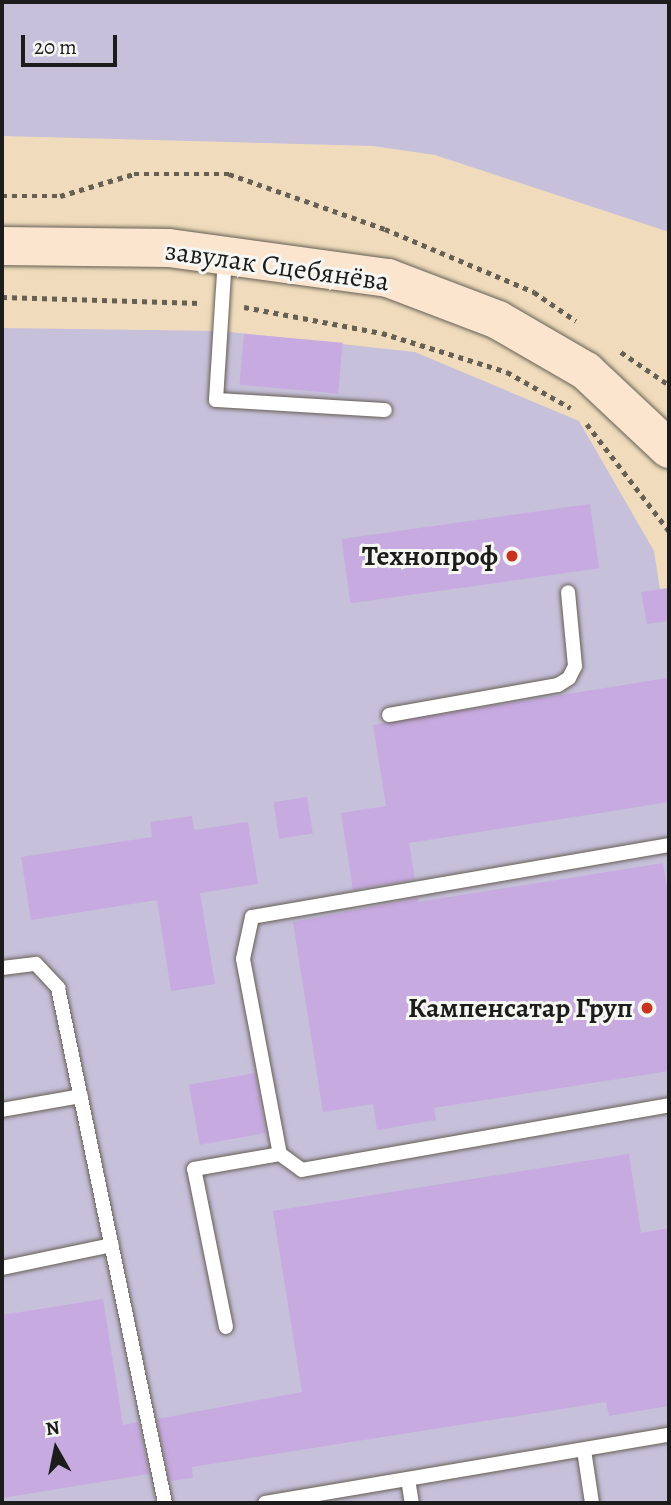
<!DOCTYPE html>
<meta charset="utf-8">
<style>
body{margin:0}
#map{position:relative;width:671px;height:1505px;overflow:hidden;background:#f0dcbc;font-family:Alegreya,serif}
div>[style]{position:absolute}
.industrial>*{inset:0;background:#c6c0da}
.building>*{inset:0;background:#c7aae0;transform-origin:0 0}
.path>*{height:4.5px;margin-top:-2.25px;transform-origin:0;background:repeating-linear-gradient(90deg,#665f54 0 5px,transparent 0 10px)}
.roads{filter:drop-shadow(0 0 2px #665f54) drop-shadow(0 0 2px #665f54)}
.lane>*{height:14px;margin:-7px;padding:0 7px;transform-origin:7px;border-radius:7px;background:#fff}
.secondary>*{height:38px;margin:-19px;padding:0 19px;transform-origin:19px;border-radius:19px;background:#fbe5cf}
.dots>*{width:19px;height:19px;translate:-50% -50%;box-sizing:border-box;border:4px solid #f6f6f2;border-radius:50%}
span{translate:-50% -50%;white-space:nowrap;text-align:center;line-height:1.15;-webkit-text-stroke:6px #f6f6f2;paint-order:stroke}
.street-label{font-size:28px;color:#1c1c1c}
.poi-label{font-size:28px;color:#1c1c1c;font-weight:700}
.right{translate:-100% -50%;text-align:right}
.frame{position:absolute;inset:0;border:4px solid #1c1c1c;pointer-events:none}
.north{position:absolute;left:21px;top:1414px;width:70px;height:70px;-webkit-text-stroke:5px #f6f6f2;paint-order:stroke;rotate:351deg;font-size:19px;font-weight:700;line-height:28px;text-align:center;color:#1c1c1c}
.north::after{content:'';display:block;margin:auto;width:24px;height:32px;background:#1c1c1c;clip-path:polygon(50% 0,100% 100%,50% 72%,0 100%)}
.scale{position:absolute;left:21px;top:35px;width:96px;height:32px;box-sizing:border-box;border:4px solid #1c1c1c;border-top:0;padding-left:9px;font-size:21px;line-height:24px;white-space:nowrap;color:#1c1c1c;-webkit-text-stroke:5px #f6f6f2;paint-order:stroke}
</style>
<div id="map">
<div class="industrial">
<i style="clip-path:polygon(2px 2px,669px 2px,669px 232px,435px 155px,373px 146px,2px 136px)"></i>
<i style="clip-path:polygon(2px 328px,221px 331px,415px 352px,579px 421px,654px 551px,660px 589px,669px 588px,669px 1503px,2px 1503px)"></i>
</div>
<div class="building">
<i style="left:244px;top:334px;width:99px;height:51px;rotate:5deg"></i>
<i style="left:590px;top:504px;width:65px;height:251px;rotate:82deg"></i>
<i style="clip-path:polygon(669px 588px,669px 621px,647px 624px,641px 592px)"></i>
<i style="clip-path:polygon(667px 678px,669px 802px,409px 843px,415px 879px,353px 890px,341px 813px,386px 806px,373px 725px)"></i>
<i style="left:307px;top:797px;width:37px;height:34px;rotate:81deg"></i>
<i style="clip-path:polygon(192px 816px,194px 830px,248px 822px,258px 884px,200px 893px,215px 984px,171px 991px,157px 900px,31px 920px,21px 857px,152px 837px,150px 822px)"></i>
<i style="clip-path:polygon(663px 863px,669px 900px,669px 1071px,434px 1108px,436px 1120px,377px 1130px,373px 1104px,323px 1112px,293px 922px,418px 898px,418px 902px)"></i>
<i style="left:255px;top:1073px;width:61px;height:67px;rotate:80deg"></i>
<i style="clip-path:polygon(629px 1154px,641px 1233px,669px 1228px,669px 1406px,609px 1416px,606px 1402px,192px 1467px,193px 1478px,170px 1481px,157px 1419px,302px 1392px,273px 1211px)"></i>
<i style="clip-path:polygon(103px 1299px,123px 1425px,138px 1422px,149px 1474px,2px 1498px,2px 1315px)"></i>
</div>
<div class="path">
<i style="left:2px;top:196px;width:58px"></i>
<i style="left:60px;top:196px;width:77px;rotate:-16.6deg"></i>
<i style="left:134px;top:174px;width:95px"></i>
<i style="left:229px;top:174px;width:165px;rotate:19.4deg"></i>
<i style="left:385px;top:229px;width:162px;rotate:22.9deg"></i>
<i style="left:534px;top:292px;width:51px;rotate:34.6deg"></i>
<i style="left:2px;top:297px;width:199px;rotate:1.7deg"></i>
<i style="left:244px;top:307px;width:140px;rotate:10.7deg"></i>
<i style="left:382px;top:333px;width:131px;rotate:17.3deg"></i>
<i style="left:507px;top:372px;width:73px;rotate:29.4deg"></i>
<i style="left:621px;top:352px;width:58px;rotate:34.5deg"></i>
<i style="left:587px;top:424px;width:135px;rotate:52.5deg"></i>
</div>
<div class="roads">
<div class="lane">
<i style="left:225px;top:257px;width:143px;rotate:93.6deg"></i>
<i style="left:216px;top:400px;width:169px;rotate:3.4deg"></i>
<i style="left:389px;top:715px;width:172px;rotate:-10.1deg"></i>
<i style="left:558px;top:685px;width:13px;rotate:-32deg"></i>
<i style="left:569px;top:678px;width:13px;rotate:-63deg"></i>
<i style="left:575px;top:666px;width:74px;rotate:-95.4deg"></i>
<i style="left:669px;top:845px;width:423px;rotate:170.2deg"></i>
<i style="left:252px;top:917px;width:43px;rotate:102.1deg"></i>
<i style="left:243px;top:959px;width:198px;rotate:79.3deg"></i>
<i style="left:280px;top:1154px;width:27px;rotate:36deg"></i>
<i style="left:302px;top:1170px;width:373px;rotate:-10deg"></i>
<i style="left:2px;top:968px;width:34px;rotate:-7deg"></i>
<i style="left:36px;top:964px;width:33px;rotate:47deg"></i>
<i style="left:58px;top:988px;width:526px;rotate:78.26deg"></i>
<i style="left:2px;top:1110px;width:80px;rotate:-10deg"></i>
<i style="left:2px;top:1268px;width:112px;rotate:-11.8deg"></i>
<i style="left:226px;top:1327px;width:161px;rotate:-101.4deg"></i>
<i style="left:194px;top:1169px;width:87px;rotate:-9.9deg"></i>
<i style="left:584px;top:1450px;width:54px;rotate:81.4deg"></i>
<i style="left:408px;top:1479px;width:24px;rotate:81deg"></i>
<i style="left:265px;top:1503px;width:410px;rotate:-9.6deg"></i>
</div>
<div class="secondary">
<i style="left:2px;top:246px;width:167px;rotate:0.7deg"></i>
<i style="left:169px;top:248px;width:221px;rotate:7.8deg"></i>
<i style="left:388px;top:278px;width:118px;rotate:20.9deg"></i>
<i style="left:498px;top:320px;width:102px;rotate:30.1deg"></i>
<i style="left:586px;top:371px;width:114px;rotate:43.2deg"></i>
</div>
</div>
<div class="dots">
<i style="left:512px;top:556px;background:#c8321e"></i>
<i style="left:647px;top:1008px;background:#c8321e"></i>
</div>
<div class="street-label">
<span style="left:277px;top:266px;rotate:8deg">завулак Сцебянёва</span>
</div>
<div class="poi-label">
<span class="right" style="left:498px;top:556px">Технопроф</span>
<span class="right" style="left:633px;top:1008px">Кампенсатар Груп</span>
</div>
<div class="frame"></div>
<div class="north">N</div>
<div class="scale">20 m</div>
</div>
